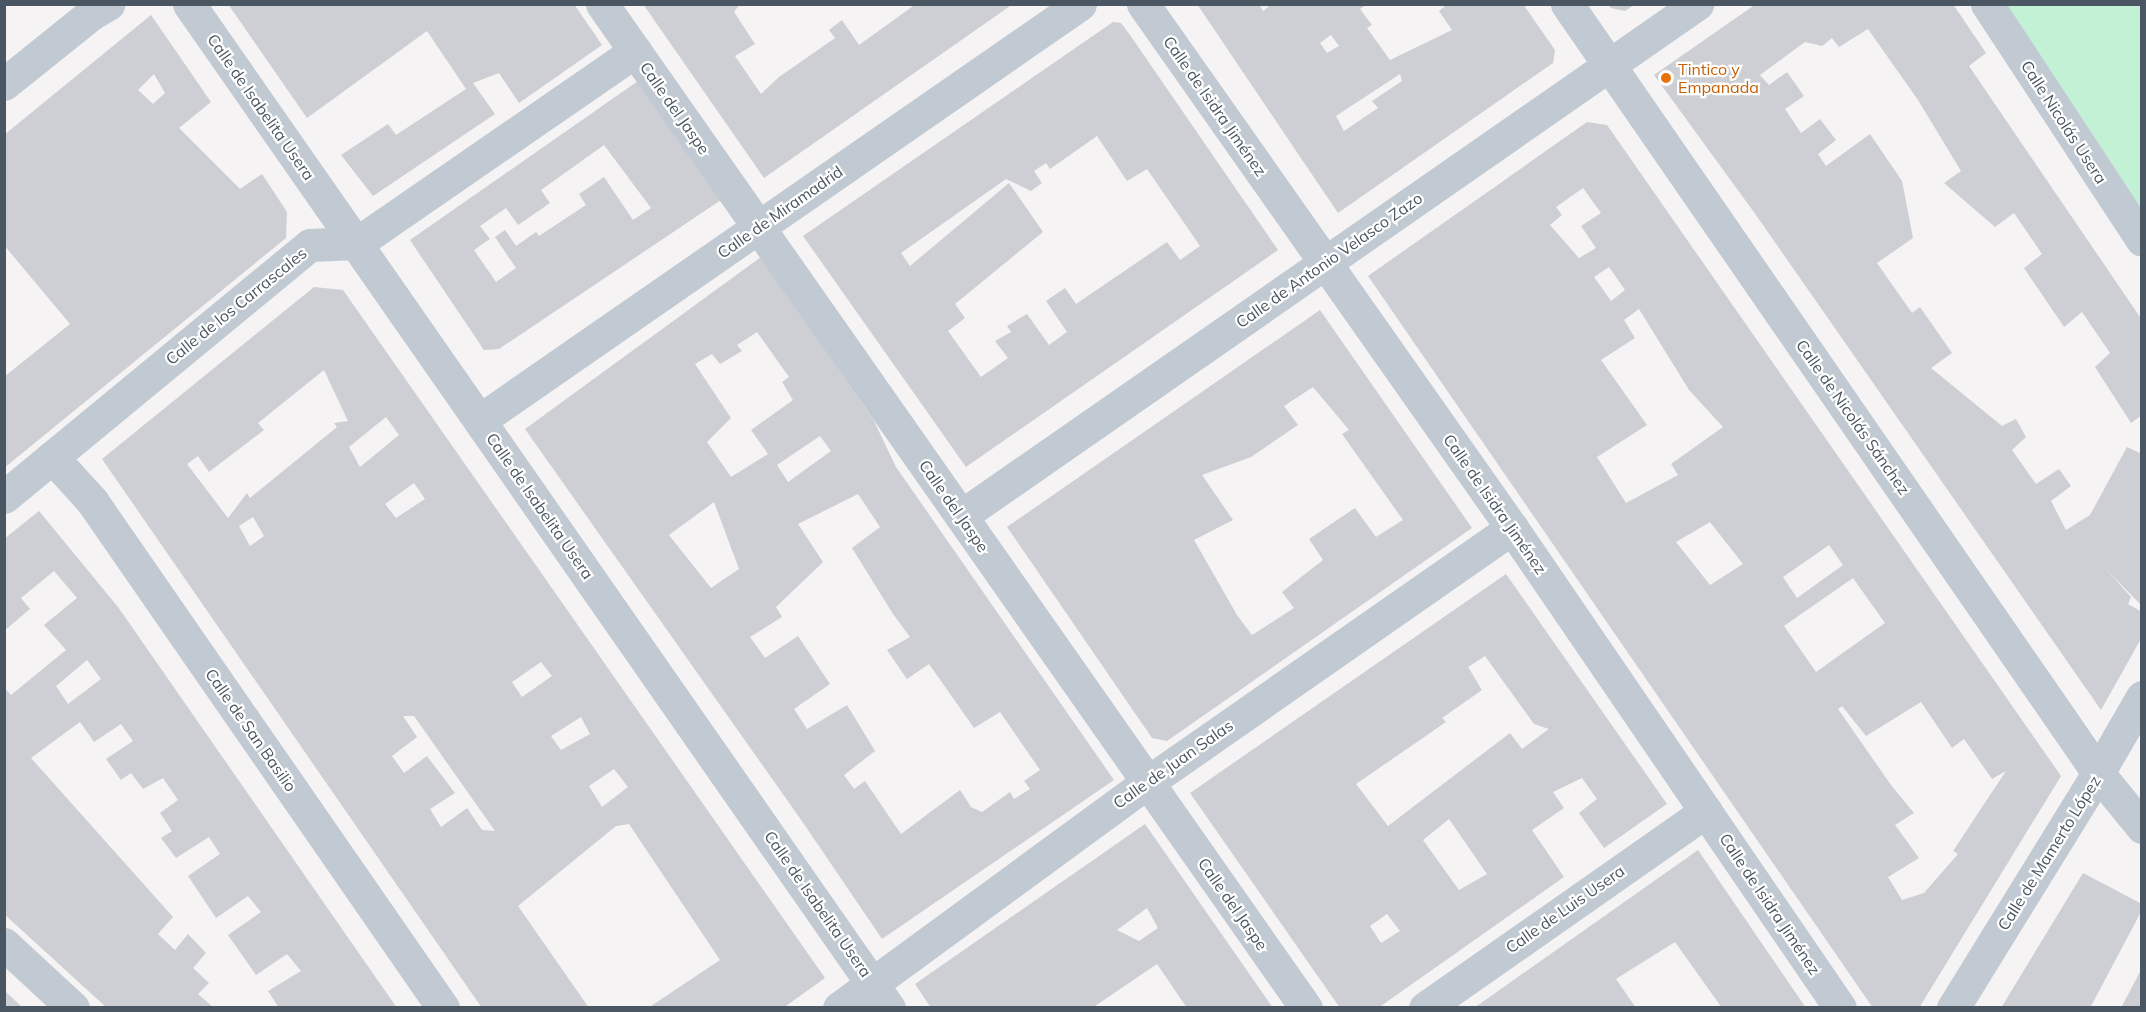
<!DOCTYPE html>
<meta charset="utf-8">
<style>
body{margin:0}
#map{position:relative;width:2146px;height:1012px;overflow:hidden;background:#f5f3f3;font-family:Mulish,sans-serif}
div>[style]{position:absolute}
.green>*{inset:0;background:#c3f1d5}
.building>*{inset:0;background:#cdcfd5}
.street>*{height:33px;margin:-16.5px;padding:0 16.5px;transform-origin:16.5px;border-radius:16.5px;background:#c1cad2}
.dots>*{width:16px;height:16px;translate:-50% -50%;box-sizing:border-box;border:3px solid #fff;border-radius:50%}
span{translate:-50% -50%;white-space:nowrap;text-align:center;line-height:1.15;-webkit-text-stroke:4.5px #fff;paint-order:stroke}
.food-label{font-size:16px;color:#c56008}
.left{translate:0 -50%;text-align:left}
.street-label{font-size:16px;color:#4a5661}
.frame{position:absolute;inset:0;border:6px solid #4a5661;pointer-events:none}
</style>
<div id="map">
<div class="green">
<i style="clip-path:polygon(2007px 5px,2141px 5px,2141px 226px)"></i>
</div>
<div class="building">
<i style="clip-path:polygon(228px 4px,574px 4px,602px 45px,519px 103px,499px 73px,473px 83px,495px 114px,373px 196px,341px 155px,388px 124px,396px 135px,466px 89px,427px 31px,307px 118px)"></i>
<i style="clip-path:polygon(643px 4px,740px 4px,734px 12px,755px 44px,735px 56px,761px 94px,779px 77px,835px 38px,829px 30px,842px 20px,859px 45px,916px 4px,1013px 4px,764px 178px)"></i>
<i style="clip-path:polygon(evenodd,1197px 4px,1259px 4px,1263px 11px,1272px 4px,1367px 4px,1360px 9px,1372px 25px,1367px 28px,1390px 60px,1452px 30px,1439px 11px,1448px 4px,1523px 4px,1555px 50px,1553px 63px,1338px 213px,1197px 4px,1331px 35px,1339px 46px,1327px 53px,1320px 43px,1331px 35px,1197px 4px,1400px 74px,1402px 81px,1372px 101px,1378px 108px,1344px 131px,1336px 116px,1400px 74px)"></i>
<i style="clip-path:polygon(1756px 4px,1953px 4px,1986px 53px,1969px 66px,2142px 320px,2142px 415px,2131px 423px,2095px 367px,2110px 353px,2082px 312px,2064px 327px,2024px 268px,2042px 254px,2014px 213px,1995px 227px,1944px 183px,1961px 171px,1918px 100px,1868px 29px,1839px 47px,1832px 38px,1822px 46px,1805px 42px,1760px 75px,1769px 85px,1787px 72px,1804px 96px,1785px 109px,1801px 133px,1820px 119px,1836px 140px,1818px 154px,1826px 166px,1870px 134px,1902px 181px,1913px 238px,1877px 263px,1912px 313px,1920px 307px,1952px 353px,1931px 368px,2002px 426px,2016px 419px,2026px 437px,2012px 450px,2036px 484px,2059px 469px,2071px 486px,2051px 501px,2066px 530px,2090px 515px,2127px 447px,2142px 454px,2142px 606px,2105px 568px,2131px 597px,2128px 604px,2142px 612px,2142px 637px,2101px 710px,1756px 215px,1654px 75px)"></i>
<i style="clip-path:polygon(1608px 5px,1634px 5px,1625px 11px,1611px 8px)"></i>
<i style="clip-path:polygon(evenodd,151px 15px,211px 102px,179px 128px,240px 189px,262px 174px,287px 212px,286px 238px,4px 468px,4px 377px,70px 324px,4px 245px,4px 135px,151px 15px,154px 74px,165px 93px,153px 104px,138px 90px,154px 74px)"></i>
<i style="clip-path:polygon(evenodd,1113px 22px,1121px 23px,1130px 35px,1278px 250px,966px 467px,803px 236px,1113px 22px,1097px 136px,1127px 181px,1147px 169px,1200px 246px,1180px 260px,1167px 242px,1076px 304px,1065px 288px,1046px 301px,1067px 332px,1049px 345px,1027px 314px,1007px 326px,1011px 332px,995px 341px,1008px 358px,981px 377px,948px 331px,965px 318px,955px 304px,1043px 232px,1009px 183px,910px 266px,901px 253px,1006px 179px,1031px 191px,1042px 183px,1034px 171px,1046px 163px,1050px 169px,1097px 136px)"></i>
<i style="clip-path:polygon(evenodd,638px 81px,724px 198px,499px 349px,484px 350px,410px 240px,638px 81px,604px 145px,651px 208px,633px 220px,604px 177px,579px 194px,586px 205px,539px 236px,536px 232px,516px 246px,505px 230px,495px 237px,516px 268px,496px 282px,474px 250px,490px 239px,480px 226px,506px 208px,518px 225px,550px 203px,541px 190px,604px 145px)"></i>
<i style="clip-path:polygon(evenodd,1587px 122px,1607px 125px,2061px 776px,1919px 1008px,1873px 1008px,1368px 276px,1587px 122px,1583px 188px,1601px 213px,1581px 226px,1596px 248px,1579px 258px,1550px 225px,1562px 215px,1556px 207px,1583px 188px,1587px 122px,1609px 267px,1625px 290px,1611px 301px,1594px 277px,1609px 267px,1587px 122px,1639px 309px,1689px 390px,1723px 427px,1671px 464px,1678px 475px,1626px 503px,1597px 457px,1647px 425px,1601px 360px,1635px 338px,1624px 320px,1639px 309px,1587px 122px,1710px 522px,1743px 564px,1710px 585px,1676px 542px,1710px 522px,1587px 122px,1829px 545px,1843px 565px,1797px 598px,1783px 577px,1829px 545px,1587px 122px,1853px 578px,1885px 623px,1816px 672px,1784px 626px,1853px 578px,1587px 122px,1921px 702px,1952px 748px,1964px 739px,1992px 779px,2006px 771px,1953px 851px,1958px 854px,1924px 893px,1902px 900px,1888px 877px,1919px 858px,1895px 825px,1914px 813px,1891px 785px,1838px 709px,1842px 706px,1866px 736px,1921px 702px)"></i>
<i style="clip-path:polygon(evenodd,761px 257px,874px 421px,896px 467px,1114px 780px,882px 939px,804px 824px,525px 429px,761px 257px,757px 332px,789px 377px,782px 382px,793px 400px,751px 430px,768px 454px,731px 477px,707px 442px,731px 418px,695px 364px,712px 354px,720px 364px,742px 351px,737px 345px,757px 332px,761px 257px,820px 436px,831px 451px,788px 482px,777px 465px,820px 436px,761px 257px,858px 494px,880px 527px,852px 548px,893px 614px,910px 637px,887px 650px,907px 679px,929px 664px,974px 728px,1000px 712px,1040px 770px,1024px 781px,1030px 789px,1014px 799px,1010px 792px,982px 812px,971px 807px,960px 790px,901px 834px,865px 781px,854px 789px,844px 775px,875px 751px,847px 705px,807px 729px,794px 709px,830px 684px,798px 636px,765px 658px,750px 637px,782px 617px,776px 607px,823px 562px,798px 524px,858px 494px,761px 257px,714px 502px,739px 569px,711px 588px,669px 535px,714px 502px)"></i>
<i style="clip-path:polygon(evenodd,314px 287px,343px 290px,825px 978px,783px 1008px,648px 1008px,720px 960px,629px 824px,616px 826px,518px 906px,589px 1008px,482px 1008px,102px 459px,314px 287px,324px 370px,348px 421px,334px 423px,337px 427px,250px 498px,247px 493px,228px 518px,187px 464px,198px 456px,209px 472px,264px 430px,258px 423px,324px 370px,314px 287px,386px 417px,399px 435px,360px 467px,349px 447px,386px 417px,314px 287px,414px 483px,425px 499px,396px 518px,385px 504px,414px 483px,314px 287px,253px 517px,264px 536px,250px 546px,239px 526px,253px 517px,314px 287px,541px 662px,552px 676px,522px 697px,512px 682px,541px 662px,314px 287px,403px 716px,414px 716px,495px 831px,482px 830px,467px 808px,441px 827px,430px 809px,455px 793px,427px 756px,404px 773px,392px 756px,417px 737px,403px 716px,314px 287px,581px 717px,590px 734px,561px 750px,551px 736px,581px 717px,314px 287px,614px 769px,628px 787px,602px 807px,589px 786px,614px 769px)"></i>
<i style="clip-path:polygon(evenodd,1320px 310px,1472px 528px,1167px 741px,1152px 738px,1007px 527px,1320px 310px,1313px 387px,1349px 430px,1342px 434px,1403px 520px,1376px 537px,1355px 508px,1309px 539px,1323px 560px,1282px 592px,1294px 608px,1252px 635px,1237px 615px,1194px 540px,1233px 520px,1202px 475px,1251px 457px,1298px 425px,1284px 406px,1313px 387px)"></i>
<i style="clip-path:polygon(evenodd,39px 511px,118px 607px,397px 1008px,279px 1008px,268px 991px,301px 971px,287px 954px,256px 975px,228px 935px,261px 912px,248px 896px,216px 918px,188px 876px,220px 854px,209px 837px,176px 858px,161px 838px,172px 831px,160px 813px,178px 800px,163px 778px,143px 789px,131px 773px,121px 780px,106px 759px,133px 741px,121px 724px,94px 742px,80px 722px,31px 758px,173px 917px,158px 934px,175px 950px,188px 934px,206px 953px,193px 968px,209px 983px,198px 994px,214px 1008px,107px 1008px,4px 914px,4px 687px,11px 695px,66px 650px,44px 625px,77px 598px,54px 571px,21px 598px,30px 609px,4px 631px,4px 539px,39px 511px,87px 660px,101px 679px,68px 704px,56px 686px,87px 660px)"></i>
<i style="clip-path:polygon(evenodd,1506px 574px,1667px 804px,1604px 848px,1579px 813px,1597px 799px,1582px 778px,1553px 792px,1564px 808px,1532px 830px,1564px 877px,1378px 1008px,1340px 1008px,1190px 793px,1506px 574px,1485px 656px,1534px 724px,1549px 729px,1522px 749px,1510px 733px,1388px 826px,1356px 784px,1446px 722px,1442px 718px,1482px 690px,1468px 667px,1485px 656px,1506px 574px,1449px 819px,1487px 874px,1459px 890px,1423px 840px,1449px 819px,1506px 574px,1387px 914px,1400px 931px,1381px 943px,1370px 926px,1387px 914px)"></i>
<i style="clip-path:polygon(evenodd,1145px 824px,1273px 1008px,1187px 1008px,1157px 964px,1092px 1008px,931px 1008px,915px 984px,1145px 824px,1147px 908px,1158px 928px,1139px 941px,1117px 930px,1147px 908px)"></i>
<i style="clip-path:polygon(1698px 850px,1806px 1008px,1722px 1008px,1675px 942px,1616px 979px,1636px 1008px,1474px 1008px)"></i>
<i style="clip-path:polygon(2083px 873px,2142px 904px,2142px 910px,2090px 1008px,2001px 1008px)"></i>
<i style="clip-path:polygon(2142px 968px,2142px 1008px,2121px 1008px)"></i>
<i style="clip-path:polygon(4px 990px,23px 1008px,4px 1008px)"></i>
</div>
<div class="street">
<i style="left:189px;top:4px;width:1224px;rotate:55.12deg"></i>
<i style="left:602px;top:4px;width:1226px;rotate:54.96deg"></i>
<i style="left:1143px;top:4px;width:641px;rotate:54.85deg"></i>
<i style="left:1512px;top:528px;width:581px;rotate:55.65deg"></i>
<i style="left:1567px;top:4px;width:935px;rotate:55.37deg"></i>
<i style="left:2098px;top:773px;width:70px;rotate:50.8deg"></i>
<i style="left:1987px;top:4px;width:282px;rotate:56.7deg"></i>
<i style="left:4px;top:84px;width:112px;rotate:-38.8deg"></i>
<i style="left:91px;top:14px;width:20px;rotate:-30deg"></i>
<i style="left:480px;top:420px;width:730px;rotate:-34.73deg"></i>
<i style="left:52px;top:457px;width:59px;rotate:47.7deg"></i>
<i style="left:92px;top:501px;width:617px;rotate:55.3deg"></i>
<i style="left:4px;top:497px;width:396px;rotate:-39.5deg"></i>
<i style="left:310px;top:245px;width:47px;rotate:-2.4deg"></i>
<i style="left:357px;top:243px;width:338px;rotate:-34.6deg"></i>
<i style="left:961px;top:516px;width:897px;rotate:-34.82deg"></i>
<i style="left:4px;top:944px;width:94px;rotate:42.8deg"></i>
<i style="left:839px;top:1008px;width:383px;rotate:-36.2deg"></i>
<i style="left:1148px;top:782px;width:444px;rotate:-34.9deg"></i>
<i style="left:1425px;top:1008px;width:343px;rotate:-35deg"></i>
<i style="left:1953px;top:1008px;width:276px;rotate:-58.3deg"></i>
<i style="left:2098px;top:773px;width:88px;rotate:-59.9deg"></i>
</div>
<div class="dots">
<i style="left:1666px;top:78px;background:#e8710a"></i>
</div>
<div class="food-label">
<span class="left" style="left:1678px;top:78px">Tintico y<br>Empanada</span>
</div>
<div class="street-label">
<span style="left:1215px;top:106px;rotate:55deg">Calle de Isidra Jiménez</span>
<span style="left:261px;top:107px;rotate:55deg">Calle de Isabelita Usera</span>
<span style="left:675px;top:108px;rotate:55deg">Calle del Jaspe</span>
<span style="left:2064px;top:122px;rotate:57deg">Calle Nicolás Usera</span>
<span style="left:780px;top:212px;rotate:-35deg">Calle de Miramadrid</span>
<span style="left:1329px;top:260px;rotate:-35deg">Calle de Antonio Velasco Zazo</span>
<span style="left:236px;top:306px;rotate:-39deg">Calle de los Carrascales</span>
<span style="left:1853px;top:417px;rotate:55deg">Calle de Nicolás Sánchez</span>
<span style="left:1495px;top:504px;rotate:55deg">Calle de Isidra Jiménez</span>
<span style="left:540px;top:506px;rotate:55deg">Calle de Isabelita Usera</span>
<span style="left:954px;top:506px;rotate:55deg">Calle del Jaspe</span>
<span style="left:251px;top:730px;rotate:55deg">Calle de San Basilio</span>
<span style="left:1173px;top:764px;rotate:-35deg">Calle de Juan Salas</span>
<span style="left:2049px;top:853px;rotate:-58deg">Calle de Mamerto López</span>
<span style="left:818px;top:904px;rotate:55deg">Calle de Isabelita Usera</span>
<span style="left:1233px;top:904px;rotate:55deg">Calle del Jaspe</span>
<span style="left:1770px;top:904px;rotate:56deg">Calle de Isidra Jiménez</span>
<span style="left:1565px;top:909px;rotate:-35deg">Calle de Luis Usera</span>
</div>
<div class="frame"></div>
</div>
